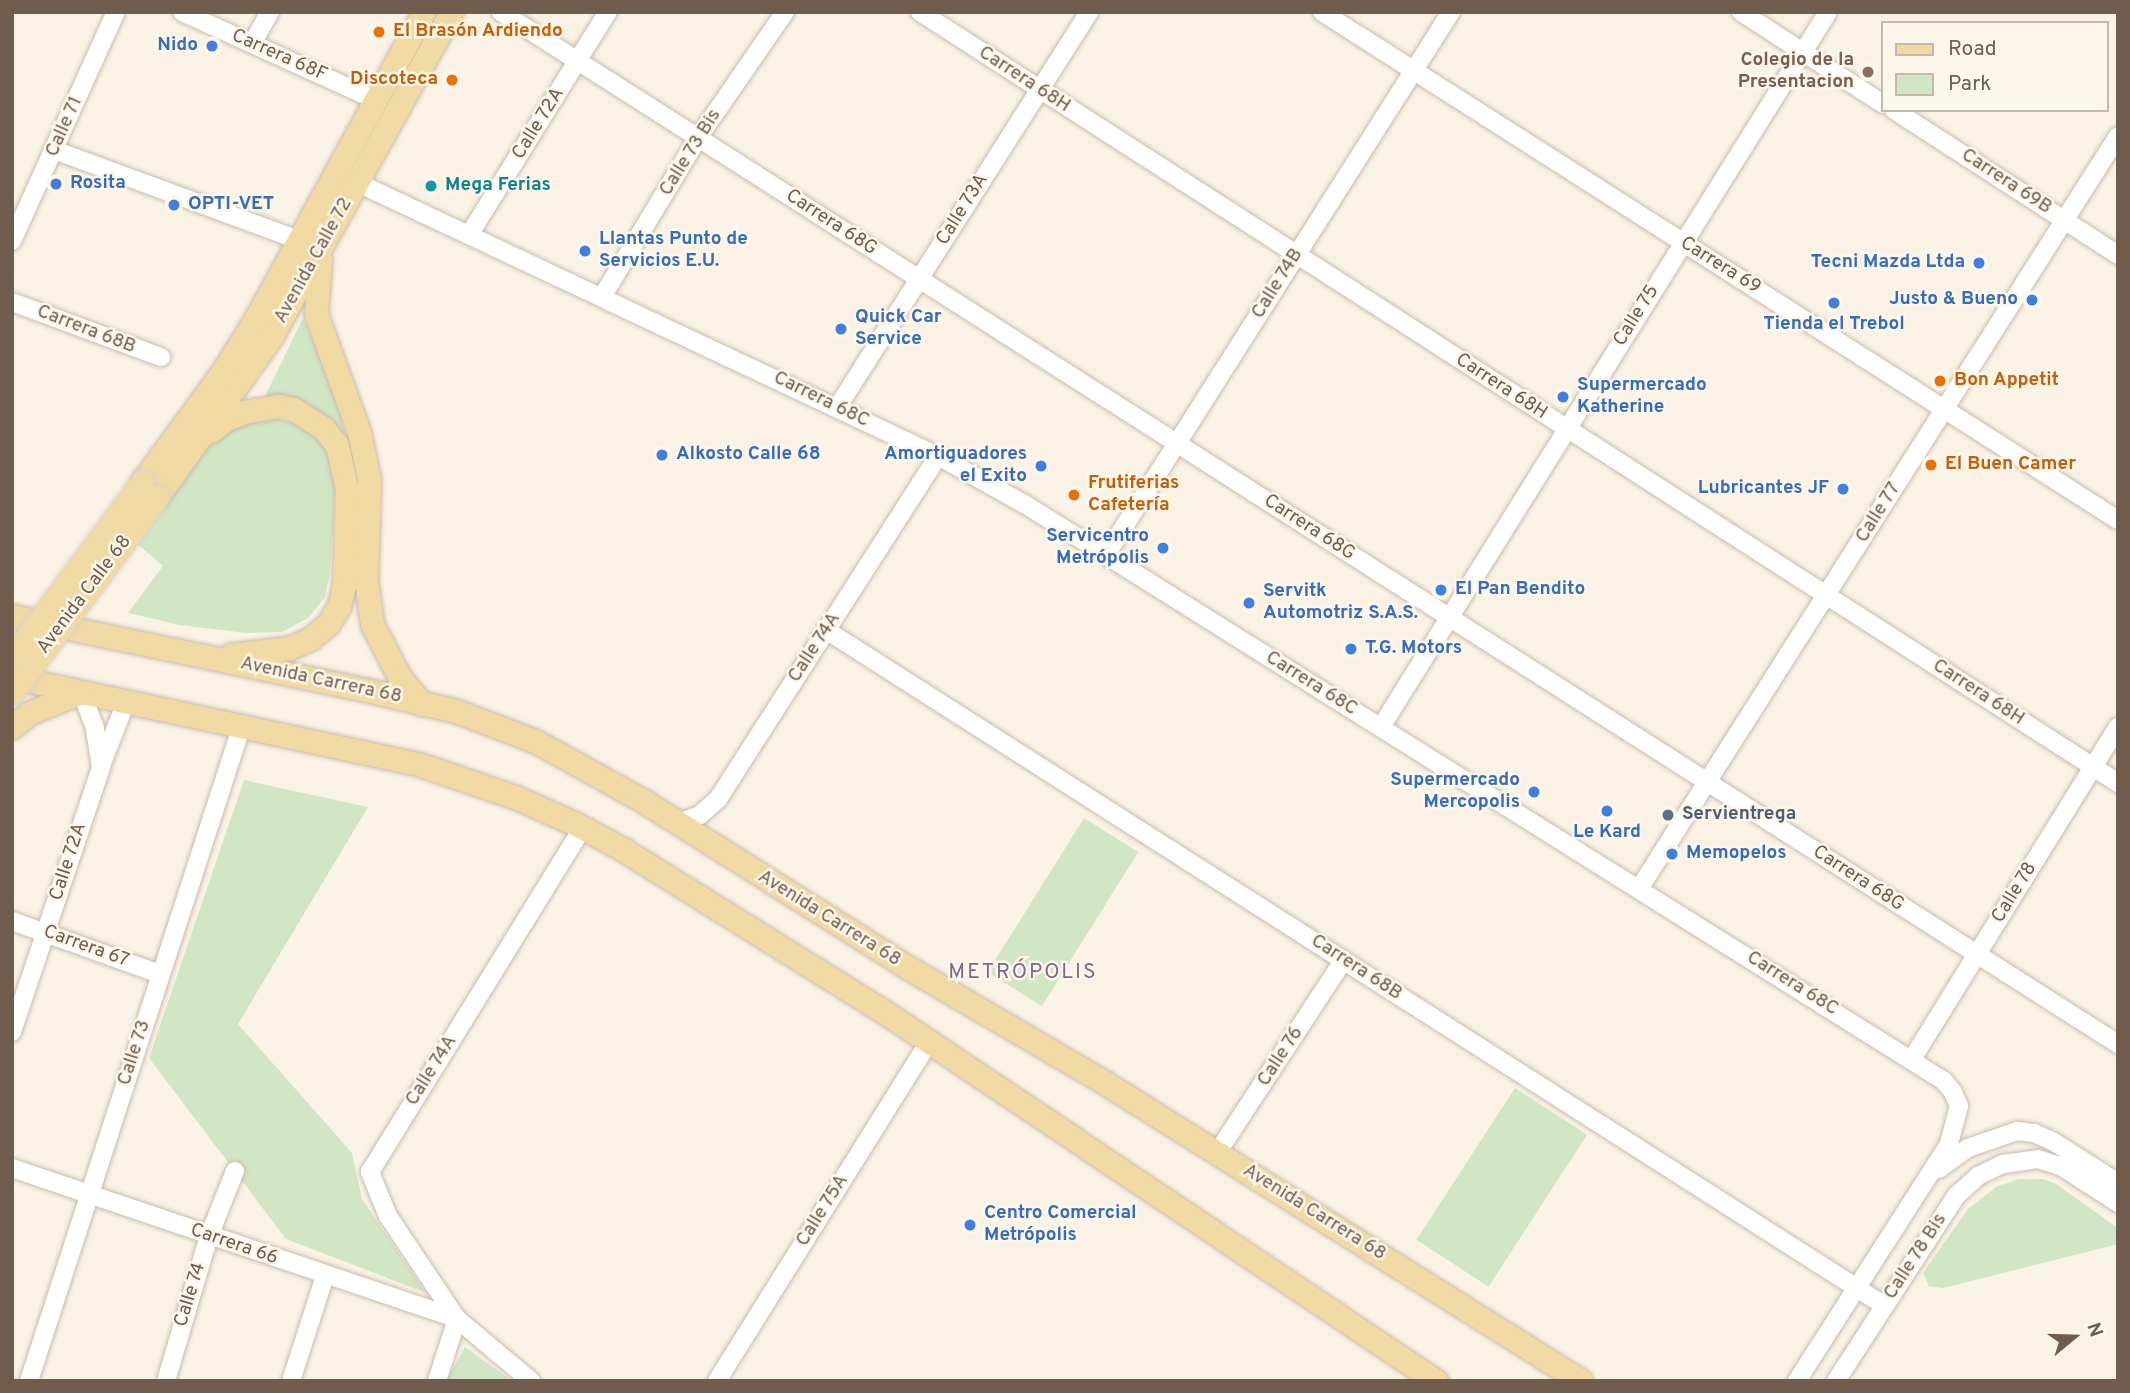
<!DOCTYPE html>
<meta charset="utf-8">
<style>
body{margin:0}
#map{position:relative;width:2130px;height:1393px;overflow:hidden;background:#faf3e5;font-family:Overpass,sans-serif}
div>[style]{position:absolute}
.green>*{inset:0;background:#d1e6c5;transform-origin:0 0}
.roads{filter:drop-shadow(0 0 2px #cabbad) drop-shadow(0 0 2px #cabbad)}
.minor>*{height:18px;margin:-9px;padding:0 9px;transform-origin:9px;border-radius:9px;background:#fff}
.major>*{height:23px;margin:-11.5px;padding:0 11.5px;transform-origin:11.5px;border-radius:11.5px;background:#f1d9a4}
.bridges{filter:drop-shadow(0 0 2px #d7d1cd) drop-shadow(0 0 2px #d7d1cd)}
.major-bridge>*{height:23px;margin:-11.5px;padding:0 11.5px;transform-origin:11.5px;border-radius:11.5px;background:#f1d9a4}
.dots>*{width:19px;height:19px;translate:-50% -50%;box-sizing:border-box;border:4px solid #fdf7eb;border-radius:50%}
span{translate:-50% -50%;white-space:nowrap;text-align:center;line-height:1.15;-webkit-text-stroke:5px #fdf7eb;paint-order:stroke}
.food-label{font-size:19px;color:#c56008;font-weight:700}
.left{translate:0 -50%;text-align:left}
.right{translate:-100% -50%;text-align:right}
.shop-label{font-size:19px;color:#366cbe;font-weight:700}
.street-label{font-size:19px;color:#705c4d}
.education-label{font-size:19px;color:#785e54;font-weight:700}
.culture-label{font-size:19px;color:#0d838f;font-weight:700}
.service-label{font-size:19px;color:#4e5e75;font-weight:700}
.neighbourhood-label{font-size:21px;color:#81658c;letter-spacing:2px}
.frame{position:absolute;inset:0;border:14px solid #705c4d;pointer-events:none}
.legend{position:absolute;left:1881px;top:21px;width:228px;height:91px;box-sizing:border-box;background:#fdf7eb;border:2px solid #c5b9ac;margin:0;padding:9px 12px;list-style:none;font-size:21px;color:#705c4d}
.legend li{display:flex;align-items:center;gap:14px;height:35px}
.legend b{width:35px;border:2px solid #c5b9ac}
.north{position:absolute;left:2039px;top:1302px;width:70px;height:70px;-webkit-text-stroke:5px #fdf7eb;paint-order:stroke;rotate:71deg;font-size:19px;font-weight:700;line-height:28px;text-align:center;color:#705c4d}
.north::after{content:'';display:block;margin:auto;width:24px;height:32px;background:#705c4d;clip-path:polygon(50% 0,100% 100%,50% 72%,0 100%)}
</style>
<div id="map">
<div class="green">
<i style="clip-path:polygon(303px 318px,331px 383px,355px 468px,345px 440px,286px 399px,265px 396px)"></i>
<i style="clip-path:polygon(267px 417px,297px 424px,321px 442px,332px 459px,335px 494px,330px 572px,325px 597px,308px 618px,282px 632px,246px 633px,180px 625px,128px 613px,163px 566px,136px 543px,213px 441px,239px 423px)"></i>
<i style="clip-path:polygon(244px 780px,368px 807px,238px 1024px,352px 1153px,362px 1199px,426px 1293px,286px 1239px,149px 1058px)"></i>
<i style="left:1084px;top:818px;width:64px;height:182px;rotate:32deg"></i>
<i style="left:1515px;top:1088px;width:86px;height:181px;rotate:33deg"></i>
<i style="clip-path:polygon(2019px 1179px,2043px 1179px,2056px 1184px,2118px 1228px,2118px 1244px,1943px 1288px,1929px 1286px,1923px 1273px,1968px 1209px,1996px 1187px)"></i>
<i style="clip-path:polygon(465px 1347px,512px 1381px,446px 1381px)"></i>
</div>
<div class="roads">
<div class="minor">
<i style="left:182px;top:12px;width:213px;rotate:24.4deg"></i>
<i style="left:501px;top:12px;width:1918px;rotate:32.55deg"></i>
<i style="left:920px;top:12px;width:1425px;rotate:32.76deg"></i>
<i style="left:1322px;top:12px;width:944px;rotate:32.55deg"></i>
<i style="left:1741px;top:12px;width:169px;rotate:32.9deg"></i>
<i style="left:252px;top:44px;width:37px;rotate:-61deg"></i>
<i style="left:1894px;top:110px;width:267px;rotate:32.9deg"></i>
<i style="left:54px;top:150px;width:261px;rotate:20.2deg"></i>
<i style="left:358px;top:183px;width:641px;rotate:25.21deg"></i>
<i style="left:938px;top:456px;width:101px;rotate:29.1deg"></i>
<i style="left:1026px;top:505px;width:1084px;rotate:32.11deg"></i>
<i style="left:1944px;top:1081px;width:14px;rotate:51deg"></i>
<i style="left:1953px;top:1092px;width:15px;rotate:67deg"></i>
<i style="left:1959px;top:1106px;width:39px;rotate:105deg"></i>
<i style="left:1949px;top:1144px;width:282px;rotate:122.7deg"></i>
<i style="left:469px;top:235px;width:263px;rotate:-58.1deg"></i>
<i style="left:12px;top:241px;width:252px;rotate:-65.6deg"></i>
<i style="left:602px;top:297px;width:186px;rotate:-58.9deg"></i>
<i style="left:698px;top:138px;width:153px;rotate:-55.4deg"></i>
<i style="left:12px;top:302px;width:159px;rotate:20.3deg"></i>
<i style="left:837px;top:408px;width:469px;rotate:-57.5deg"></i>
<i style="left:1106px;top:555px;width:643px;rotate:-57.57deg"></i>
<i style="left:826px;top:630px;width:1256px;rotate:32.55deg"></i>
<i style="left:1381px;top:727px;width:843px;rotate:-57.99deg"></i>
<i style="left:102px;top:763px;width:66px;rotate:-68.5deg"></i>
<i style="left:678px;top:823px;width:23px;rotate:-20deg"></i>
<i style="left:700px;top:815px;width:24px;rotate:-42deg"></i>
<i style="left:718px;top:799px;width:407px;rotate:-57.3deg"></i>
<i style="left:1639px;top:889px;width:892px;rotate:-57.54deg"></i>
<i style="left:12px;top:921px;width:157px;rotate:19.7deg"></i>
<i style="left:12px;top:1032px;width:280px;rotate:-71.4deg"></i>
<i style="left:101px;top:767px;width:39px;rotate:-99deg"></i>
<i style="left:95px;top:728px;width:39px;rotate:-111deg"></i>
<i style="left:1912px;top:1059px;width:391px;rotate:-58.2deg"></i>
<i style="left:1217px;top:1153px;width:231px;rotate:-56.7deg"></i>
<i style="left:12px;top:1168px;width:470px;rotate:18.7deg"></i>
<i style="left:457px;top:1319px;width:65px;rotate:107.9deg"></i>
<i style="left:1939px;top:1169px;width:36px;rotate:-36deg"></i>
<i style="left:1968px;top:1148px;width:52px;rotate:-19.1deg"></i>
<i style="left:2017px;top:1131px;width:17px;rotate:7deg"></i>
<i style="left:2034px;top:1133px;width:22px;rotate:24deg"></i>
<i style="left:2054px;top:1142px;width:76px;rotate:32.6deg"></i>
<i style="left:29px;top:1381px;width:690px;rotate:-72.01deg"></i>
<i style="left:166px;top:1381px;width:151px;rotate:-73.5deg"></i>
<i style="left:209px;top:1236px;width:70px;rotate:-68.2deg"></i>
<i style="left:291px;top:1381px;width:110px;rotate:-72.1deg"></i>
<i style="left:531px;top:1381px;width:97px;rotate:-140deg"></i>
<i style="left:457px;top:1319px;width:124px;rotate:-123.8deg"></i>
<i style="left:388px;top:1216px;width:48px;rotate:-112.2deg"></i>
<i style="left:370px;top:1172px;width:405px;rotate:-58.3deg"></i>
<i style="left:717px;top:1381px;width:400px;rotate:-58deg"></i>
<i style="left:1836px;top:1381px;width:221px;rotate:-57deg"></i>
<i style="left:1956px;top:1196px;width:30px;rotate:-42deg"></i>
<i style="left:1978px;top:1176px;width:28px;rotate:-26deg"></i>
<i style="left:2003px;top:1164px;width:35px;rotate:-8deg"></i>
<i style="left:2038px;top:1159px;width:25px;rotate:18deg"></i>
<i style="left:2062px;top:1167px;width:67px;rotate:32.7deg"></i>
</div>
<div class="major">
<i style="left:320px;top:259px;width:55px;rotate:94.2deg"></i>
<i style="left:316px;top:314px;width:126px;rotate:70deg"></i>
<i style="left:359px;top:432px;width:49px;rotate:78.2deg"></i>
<i style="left:369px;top:480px;width:100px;rotate:91.7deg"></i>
<i style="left:366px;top:580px;width:44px;rotate:82.2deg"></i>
<i style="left:372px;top:624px;width:59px;rotate:62.6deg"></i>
<i style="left:399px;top:676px;width:36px;rotate:51deg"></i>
<i style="left:211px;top:431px;width:18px;rotate:-38deg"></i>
<i style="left:225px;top:420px;width:21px;rotate:-23deg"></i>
<i style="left:244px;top:412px;width:36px;rotate:-10deg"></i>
<i style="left:279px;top:406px;width:14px;rotate:12deg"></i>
<i style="left:293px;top:409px;width:36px;rotate:32deg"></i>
<i style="left:323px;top:428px;width:22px;rotate:51deg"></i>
<i style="left:337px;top:445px;width:46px;rotate:77.5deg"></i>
<i style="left:347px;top:490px;width:95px;rotate:91.8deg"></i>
<i style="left:344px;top:585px;width:22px;rotate:103deg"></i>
<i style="left:339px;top:606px;width:21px;rotate:121deg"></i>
<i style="left:328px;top:624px;width:23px;rotate:140deg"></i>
<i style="left:310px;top:639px;width:23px;rotate:157deg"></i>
<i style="left:289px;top:648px;width:58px;rotate:173.1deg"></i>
<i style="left:142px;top:482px;width:139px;rotate:-53.8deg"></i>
<i style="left:224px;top:370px;width:67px;rotate:-58.4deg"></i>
<i style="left:259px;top:313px;width:343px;rotate:-61.3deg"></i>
<i style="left:157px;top:497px;width:196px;rotate:-54.5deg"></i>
<i style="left:271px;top:337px;width:372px;rotate:-61deg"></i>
<i style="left:12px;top:616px;width:376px;rotate:11.8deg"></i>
<i style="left:380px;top:693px;width:78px;rotate:13.3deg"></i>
<i style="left:456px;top:711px;width:85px;rotate:20.8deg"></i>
<i style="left:535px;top:741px;width:122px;rotate:28.9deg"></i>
<i style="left:642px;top:800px;width:307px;rotate:32.2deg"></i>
<i style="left:902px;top:964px;width:238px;rotate:30.3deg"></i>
<i style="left:1107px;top:1084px;width:559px;rotate:32.07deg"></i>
<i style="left:12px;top:677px;width:418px;rotate:12.1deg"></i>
<i style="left:421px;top:765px;width:99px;rotate:18.8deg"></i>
<i style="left:515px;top:797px;width:67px;rotate:23.9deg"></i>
<i style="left:576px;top:824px;width:55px;rotate:28.4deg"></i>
<i style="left:624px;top:850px;width:309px;rotate:31.9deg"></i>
<i style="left:886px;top:1013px;width:662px;rotate:33.79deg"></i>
<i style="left:12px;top:727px;width:22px;rotate:-39deg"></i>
<i style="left:29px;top:713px;width:56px;rotate:-22deg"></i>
</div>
</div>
<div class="bridges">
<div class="major-bridge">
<i style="left:12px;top:657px;width:218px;rotate:-53.4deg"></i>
<i style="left:12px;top:693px;width:244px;rotate:-53.5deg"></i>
</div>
</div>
<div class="dots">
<i style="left:379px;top:32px;background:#e8710a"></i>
<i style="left:212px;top:46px;background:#3f7fe0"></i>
<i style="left:1868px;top:72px;background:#8d6e63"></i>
<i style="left:452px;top:80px;background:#e8710a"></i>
<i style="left:56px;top:184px;background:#3f7fe0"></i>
<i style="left:431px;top:186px;background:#0f9aa8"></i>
<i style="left:174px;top:205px;background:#3f7fe0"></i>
<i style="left:585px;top:251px;background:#3f7fe0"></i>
<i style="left:1979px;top:263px;background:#3f7fe0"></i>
<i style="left:2032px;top:300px;background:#3f7fe0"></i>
<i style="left:1834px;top:303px;background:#3f7fe0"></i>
<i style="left:841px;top:329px;background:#3f7fe0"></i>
<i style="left:1940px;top:381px;background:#e8710a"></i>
<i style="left:1563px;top:397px;background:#3f7fe0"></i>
<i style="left:662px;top:455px;background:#3f7fe0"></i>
<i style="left:1931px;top:465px;background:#e8710a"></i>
<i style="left:1041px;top:466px;background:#3f7fe0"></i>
<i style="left:1843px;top:489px;background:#3f7fe0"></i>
<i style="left:1074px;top:495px;background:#e8710a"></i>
<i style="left:1163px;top:548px;background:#3f7fe0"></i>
<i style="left:1441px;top:590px;background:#3f7fe0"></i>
<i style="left:1249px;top:603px;background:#3f7fe0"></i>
<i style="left:1351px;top:649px;background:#3f7fe0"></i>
<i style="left:1534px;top:792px;background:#3f7fe0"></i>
<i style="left:1607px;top:811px;background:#3f7fe0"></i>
<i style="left:1668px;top:815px;background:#5c6f8a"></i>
<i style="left:1672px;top:854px;background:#3f7fe0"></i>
<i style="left:970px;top:1225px;background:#3f7fe0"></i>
</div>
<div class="food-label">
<span class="left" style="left:393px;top:32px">El Brasón Ardiendo</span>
<span class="right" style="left:438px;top:80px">Discoteca</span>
<span class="left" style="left:1954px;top:381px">Bon Appetit</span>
<span class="left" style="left:1945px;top:465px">El Buen Camer</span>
<span class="left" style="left:1088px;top:495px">Frutiferias<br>Cafetería</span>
</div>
<div class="shop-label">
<span class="right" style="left:198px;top:46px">Nido</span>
<span class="left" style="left:70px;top:184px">Rosita</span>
<span class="left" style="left:188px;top:205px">OPTI-VET</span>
<span class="left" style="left:599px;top:251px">Llantas Punto de<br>Servicios E.U.</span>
<span class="right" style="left:1965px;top:263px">Tecni Mazda Ltda</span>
<span class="right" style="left:2018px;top:300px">Justo &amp; Bueno</span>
<span class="left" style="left:855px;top:329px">Quick Car<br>Service</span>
<span style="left:1834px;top:325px">Tienda el Trebol</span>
<span class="left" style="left:1577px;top:397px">Supermercado<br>Katherine</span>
<span class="left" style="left:676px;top:455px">Alkosto Calle 68</span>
<span class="right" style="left:1027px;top:466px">Amortiguadores<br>el Exito</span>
<span class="right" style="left:1829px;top:489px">Lubricantes JF</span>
<span class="right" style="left:1149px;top:548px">Servicentro<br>Metrópolis</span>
<span class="left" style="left:1455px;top:590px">El Pan Bendito</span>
<span class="left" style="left:1263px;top:603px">Servitk<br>Automotriz S.A.S.</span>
<span class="left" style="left:1365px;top:649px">T.G. Motors</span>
<span class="right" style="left:1520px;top:792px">Supermercado<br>Mercopolis</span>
<span style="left:1607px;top:833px">Le Kard</span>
<span class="left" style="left:1686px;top:854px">Memopelos</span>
<span class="left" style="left:984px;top:1225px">Centro Comercial<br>Metrópolis</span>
</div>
<div class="street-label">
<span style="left:279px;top:56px;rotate:24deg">Carrera 68F</span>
<span style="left:1024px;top:80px;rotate:33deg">Carrera 68H</span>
<span style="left:539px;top:124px;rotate:-58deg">Calle 72A</span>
<span style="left:65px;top:127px;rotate:-66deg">Calle 71</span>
<span style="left:691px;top:153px;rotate:-58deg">Calle 73 Bis</span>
<span style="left:2006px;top:182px;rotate:33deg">Carrera 69B</span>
<span style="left:963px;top:210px;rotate:-58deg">Calle 73A</span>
<span style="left:831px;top:223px;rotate:33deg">Carrera 68G</span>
<span style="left:314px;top:261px;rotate:-61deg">Avenida Calle 72</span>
<span style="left:1720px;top:266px;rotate:32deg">Carrera 69</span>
<span style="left:1278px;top:284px;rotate:-58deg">Calle 74B</span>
<span style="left:1637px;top:316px;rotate:-58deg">Calle 75</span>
<span style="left:86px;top:330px;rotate:21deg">Carrera 68B</span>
<span style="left:1501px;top:387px;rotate:33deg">Carrera 68H</span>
<span style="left:821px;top:400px;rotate:26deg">Carrera 68C</span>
<span style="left:1879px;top:513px;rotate:-58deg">Calle 77</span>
<span style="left:1309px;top:528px;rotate:33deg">Carrera 68G</span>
<span style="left:85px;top:595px;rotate:-53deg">Avenida Calle 68</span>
<span style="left:815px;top:648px;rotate:-57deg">Calle 74A</span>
<span style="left:321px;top:681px;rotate:12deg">Avenida Carrera 68</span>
<span style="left:1311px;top:684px;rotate:32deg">Carrera 68C</span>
<span style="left:1978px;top:693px;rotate:33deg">Carrera 68H</span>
<span style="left:69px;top:862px;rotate:-72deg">Calle 72A</span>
<span style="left:1858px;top:879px;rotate:33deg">Carrera 68G</span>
<span style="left:2015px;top:893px;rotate:-58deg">Calle 78</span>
<span style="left:829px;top:919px;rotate:32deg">Avenida Carrera 68</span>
<span style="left:86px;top:947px;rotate:20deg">Carrera 67</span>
<span style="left:1356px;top:968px;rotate:33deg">Carrera 68B</span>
<span style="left:1792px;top:984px;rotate:32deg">Carrera 68C</span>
<span style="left:135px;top:1053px;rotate:-72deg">Calle 73</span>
<span style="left:1281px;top:1057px;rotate:-57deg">Calle 76</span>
<span style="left:432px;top:1071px;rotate:-58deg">Calle 74A</span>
<span style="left:823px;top:1211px;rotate:-58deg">Calle 75A</span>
<span style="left:1314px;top:1213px;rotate:32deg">Avenida Carrera 68</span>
<span style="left:234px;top:1245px;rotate:19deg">Carrera 66</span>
<span style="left:1916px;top:1257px;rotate:-57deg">Calle 78 Bis</span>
<span style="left:191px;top:1295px;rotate:-73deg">Calle 74</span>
</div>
<div class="education-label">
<span class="right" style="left:1854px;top:72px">Colegio de la<br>Presentacion</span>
</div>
<div class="culture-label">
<span class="left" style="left:445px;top:186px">Mega Ferias</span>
</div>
<div class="service-label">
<span class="left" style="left:1682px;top:815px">Servientrega</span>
</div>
<div class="neighbourhood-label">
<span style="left:1023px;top:973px">METRÓPOLIS</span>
</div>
<div class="frame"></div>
<ul class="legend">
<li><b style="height:9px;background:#f1d9a4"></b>Road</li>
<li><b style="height:19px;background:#d1e6c5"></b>Park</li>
</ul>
<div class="north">N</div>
</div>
